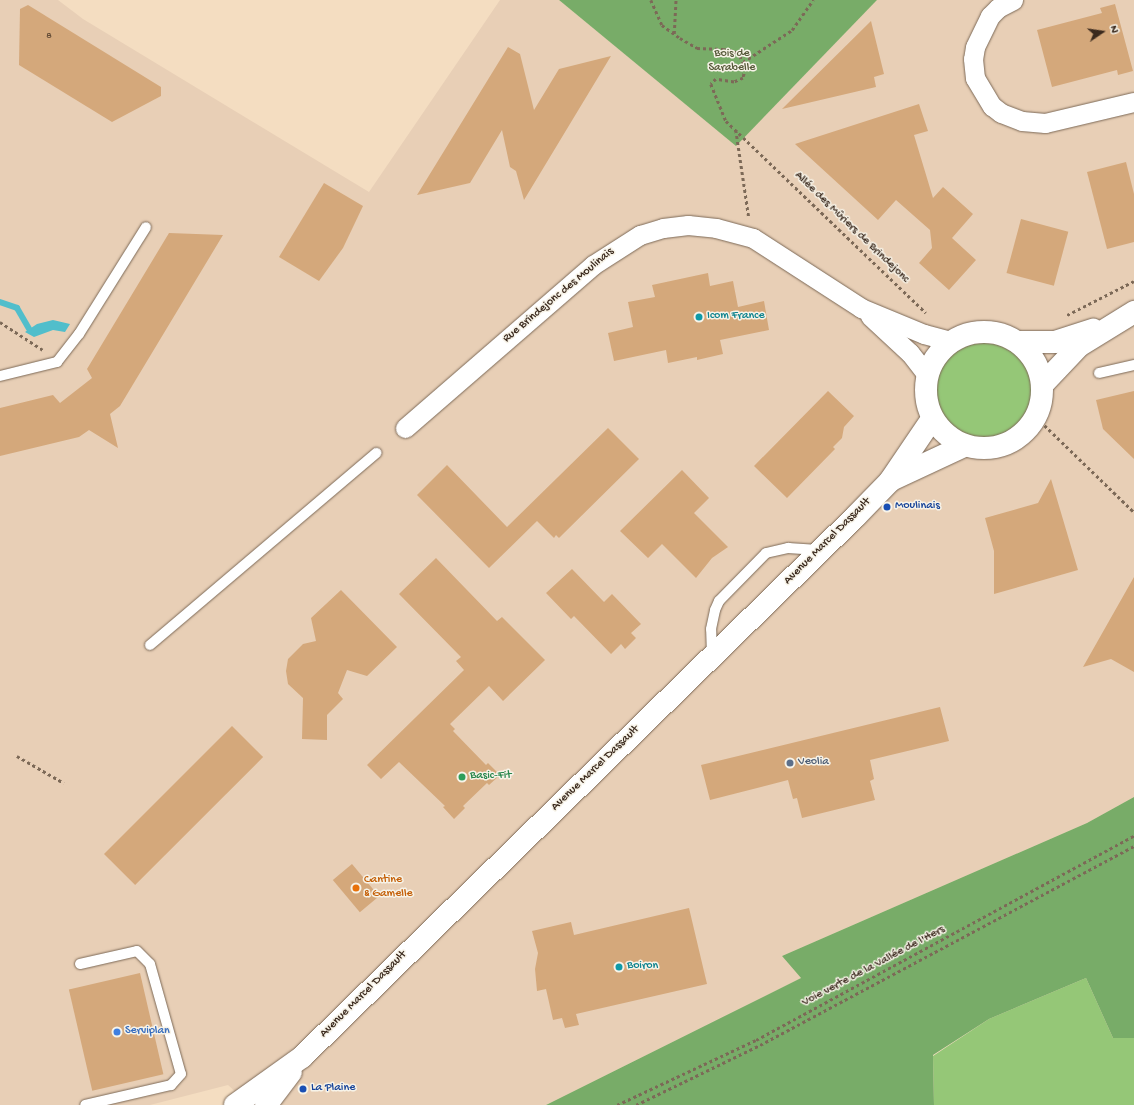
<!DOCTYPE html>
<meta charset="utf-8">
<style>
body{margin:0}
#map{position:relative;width:1134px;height:1105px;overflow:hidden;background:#f4ddc1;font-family:"Gochi Hand",sans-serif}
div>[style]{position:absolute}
.built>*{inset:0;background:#e8cfb6}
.green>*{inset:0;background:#95c777}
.round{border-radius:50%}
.forest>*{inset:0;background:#78ac68}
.water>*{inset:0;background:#51becb}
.stream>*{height:6px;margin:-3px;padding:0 3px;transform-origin:3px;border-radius:3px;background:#51becb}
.building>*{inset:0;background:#d4a87b;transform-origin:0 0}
.path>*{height:2.5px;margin-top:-1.25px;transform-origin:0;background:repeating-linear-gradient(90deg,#7c6957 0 3px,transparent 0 6px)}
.roads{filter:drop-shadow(0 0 1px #7c6957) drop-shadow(0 0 1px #7c6957)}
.lane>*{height:10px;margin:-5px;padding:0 5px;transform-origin:5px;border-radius:5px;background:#fff}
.street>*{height:19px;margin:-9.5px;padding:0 9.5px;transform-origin:9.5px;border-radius:9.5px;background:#fff}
.secondary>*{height:22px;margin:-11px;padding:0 11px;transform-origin:11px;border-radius:11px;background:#fff}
.secondary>.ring{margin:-11px;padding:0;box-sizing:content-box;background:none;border:22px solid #fff;border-radius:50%}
.dots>*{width:11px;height:11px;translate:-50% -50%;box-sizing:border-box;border:2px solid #f7f3e8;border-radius:50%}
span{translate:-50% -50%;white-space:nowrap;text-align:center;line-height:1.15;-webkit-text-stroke:3px #f7f3e8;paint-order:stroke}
.number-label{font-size:10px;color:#614a35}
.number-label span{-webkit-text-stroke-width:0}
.park-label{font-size:12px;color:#565939}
.street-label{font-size:12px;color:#3b2a1e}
.culture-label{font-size:12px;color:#0d838f}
.left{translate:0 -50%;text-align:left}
.transit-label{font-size:12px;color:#164399}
.service-label{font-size:12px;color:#4e5e75}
.leisure-label{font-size:12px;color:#27864d}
.food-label{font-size:12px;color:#c56008}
.shop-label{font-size:12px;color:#366cbe}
.north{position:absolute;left:1082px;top:12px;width:40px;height:40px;-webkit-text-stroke:3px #f7f3e8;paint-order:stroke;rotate:77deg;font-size:11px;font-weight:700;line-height:16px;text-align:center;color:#3b2a1e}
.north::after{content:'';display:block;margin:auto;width:14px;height:18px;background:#3b2a1e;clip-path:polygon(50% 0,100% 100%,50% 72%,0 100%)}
</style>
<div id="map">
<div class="built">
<i style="clip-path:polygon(0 0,58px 0,83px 19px,369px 192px,500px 0,559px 0,736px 145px,877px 0,1134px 0,1134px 797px,1087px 823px,782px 956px,801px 978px,546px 1105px,250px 1105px,228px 1085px,150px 1105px,0 1105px)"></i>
</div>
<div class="green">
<i class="round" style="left:936px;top:343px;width:96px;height:96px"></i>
<i style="clip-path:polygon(1086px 978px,1113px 1038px,1134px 1038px,1134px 1105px,934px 1105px,933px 1056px,989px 1019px)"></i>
</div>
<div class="forest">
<i style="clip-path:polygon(559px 0,877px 0,736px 146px)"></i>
<i style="clip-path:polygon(1134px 797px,1134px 1038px,1113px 1038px,1086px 978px,989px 1019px,933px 1055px,934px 1105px,546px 1105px,801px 978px,782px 956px,1087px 823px)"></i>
</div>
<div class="water">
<i style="clip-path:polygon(53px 320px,70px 324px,65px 332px,53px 330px,34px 337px,25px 332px,37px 324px)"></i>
</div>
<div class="stream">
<i style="left:0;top:302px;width:18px;rotate:19deg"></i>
<i style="left:17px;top:308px;width:24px;rotate:60deg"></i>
</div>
<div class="building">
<i style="clip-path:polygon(1115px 4px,1133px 71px,1118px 75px,1117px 70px,1052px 87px,1037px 30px,1102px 13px,1100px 8px)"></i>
<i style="clip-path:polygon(28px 5px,161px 87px,161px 96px,112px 122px,19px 65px,20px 9px)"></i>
<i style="clip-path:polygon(871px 21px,884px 74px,874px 77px,876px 87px,782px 109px)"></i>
<i style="clip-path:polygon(508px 47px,520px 54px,534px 110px,559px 69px,611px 56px,524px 200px,516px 171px,510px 167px,502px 130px,470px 183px,417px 195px)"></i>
<i style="clip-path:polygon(919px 104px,928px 131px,914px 135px,933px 198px,943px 187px,973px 214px,952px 238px,976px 260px,949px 290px,919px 263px,932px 248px,930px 230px,896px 200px,878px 220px,795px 144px)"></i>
<i style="clip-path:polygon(1126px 162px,1134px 194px,1134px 242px,1107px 249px,1087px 172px)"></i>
<i style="clip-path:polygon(324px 183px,363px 206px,343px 248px,319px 281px,279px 257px)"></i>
<i style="left:1021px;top:219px;width:49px;height:56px;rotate:15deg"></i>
<i style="clip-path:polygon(169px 233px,223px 235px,120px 406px,110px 414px,118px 448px,89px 430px,79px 437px,0 456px,0 408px,53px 395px,60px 403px,92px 378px,87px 369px)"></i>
<i style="clip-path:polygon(708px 273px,710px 286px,733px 281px,738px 307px,764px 301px,769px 330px,720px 340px,723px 354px,697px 360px,697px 357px,668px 363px,666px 350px,614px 361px,608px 333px,633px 327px,628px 302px,655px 297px,652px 285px)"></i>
<i style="clip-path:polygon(828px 391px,854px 416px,844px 427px,842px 438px,833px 447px,835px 449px,787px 498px,754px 466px)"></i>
<i style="clip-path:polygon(1134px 391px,1134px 459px,1103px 429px,1096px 400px)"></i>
<i style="clip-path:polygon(608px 428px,639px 459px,559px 538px,556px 535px,554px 538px,537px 521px,489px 568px,417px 495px,447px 465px,507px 527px)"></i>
<i style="clip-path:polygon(682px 470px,709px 498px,694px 513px,728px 547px,712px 558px,696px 578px,662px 544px,648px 558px,620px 531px)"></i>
<i style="clip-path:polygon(1051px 479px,1078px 570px,994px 594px,994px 551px,985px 518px,1038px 503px)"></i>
<i style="clip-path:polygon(436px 558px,497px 621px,502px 617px,545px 660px,503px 701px,489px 686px,450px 724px,455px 729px,453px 731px,486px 765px,488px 763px,500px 775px,489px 785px,487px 783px,463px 806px,465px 808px,454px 819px,443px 807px,445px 806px,399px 762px,381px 779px,367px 765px,464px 670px,456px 661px,461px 657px,399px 594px)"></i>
<i style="clip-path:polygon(572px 569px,604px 602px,612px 594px,641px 624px,631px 633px,636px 638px,625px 649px,621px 644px,611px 654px,574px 616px,571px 619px,546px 593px)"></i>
<i style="clip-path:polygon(1134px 577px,1134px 672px,1111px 659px,1083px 667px)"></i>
<i style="clip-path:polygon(341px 590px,397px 647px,367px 676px,347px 670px,338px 693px,343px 699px,327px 715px,327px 740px,302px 739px,303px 698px,288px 684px,286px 671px,288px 659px,303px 644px,316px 641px,311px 618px)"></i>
<i style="clip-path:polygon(940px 707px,949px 741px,870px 760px,874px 779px,870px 781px,875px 800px,802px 818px,797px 798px,793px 799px,788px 780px,710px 800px,701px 765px)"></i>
<i style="left:232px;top:726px;width:44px;height:181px;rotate:45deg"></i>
<i style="left:352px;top:864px;width:42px;height:25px;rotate:50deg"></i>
<i style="clip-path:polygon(689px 908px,707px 984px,576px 1014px,579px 1025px,565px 1028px,562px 1018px,553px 1020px,546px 989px,537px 991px,535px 969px,538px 953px,532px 931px,571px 922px,574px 935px)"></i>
<i style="left:140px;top:973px;width:104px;height:73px;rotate:77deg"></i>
</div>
<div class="path">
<i style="left:651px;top:0;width:27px;rotate:66deg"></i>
<i style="left:662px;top:25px;width:22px;rotate:36deg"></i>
<i style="left:680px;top:38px;width:20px;rotate:30deg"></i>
<i style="left:697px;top:48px;width:26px;rotate:2deg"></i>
<i style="left:723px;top:49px;width:11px;rotate:10deg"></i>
<i style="left:734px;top:51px;width:8px;rotate:40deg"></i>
<i style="left:740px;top:56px;width:13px;rotate:63deg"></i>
<i style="left:746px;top:68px;width:10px;rotate:107deg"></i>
<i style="left:743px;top:78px;width:10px;rotate:156deg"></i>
<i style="left:734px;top:82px;width:18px;rotate:-171deg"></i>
<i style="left:716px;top:79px;width:7px;rotate:135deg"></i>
<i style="left:711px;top:84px;width:40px;rotate:68deg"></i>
<i style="left:726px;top:121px;width:277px;rotate:43.8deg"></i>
<i style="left:674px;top:34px;width:34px;rotate:-87deg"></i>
<i style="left:743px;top:62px;width:59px;rotate:-33.1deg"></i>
<i style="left:792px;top:30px;width:37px;rotate:-55deg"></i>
<i style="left:736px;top:130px;width:89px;rotate:81.6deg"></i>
<i style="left:1067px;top:315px;width:75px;rotate:-26.9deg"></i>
<i style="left:0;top:322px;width:51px;rotate:33.1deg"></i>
<i style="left:1036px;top:417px;width:136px;rotate:44.1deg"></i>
<i style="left:17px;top:756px;width:54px;rotate:29.9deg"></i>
<i style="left:617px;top:1105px;width:153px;rotate:-25.1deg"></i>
<i style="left:756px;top:1040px;width:430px;rotate:-28.4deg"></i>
<i style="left:636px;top:1105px;width:138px;rotate:-25.8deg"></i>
<i style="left:760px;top:1045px;width:424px;rotate:-28deg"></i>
</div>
<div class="roads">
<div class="lane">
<i style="left:1099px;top:373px;width:36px;rotate:-13deg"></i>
<i style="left:0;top:376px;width:59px;rotate:-13.8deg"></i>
<i style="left:57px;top:362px;width:36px;rotate:-52deg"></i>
<i style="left:79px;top:334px;width:126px;rotate:-57.9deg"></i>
<i style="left:150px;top:645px;width:297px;rotate:-40.3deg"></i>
<i style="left:712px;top:654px;width:25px;rotate:-92deg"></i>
<i style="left:711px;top:629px;width:19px;rotate:-78deg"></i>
<i style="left:715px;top:610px;width:10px;rotate:-66deg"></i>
<i style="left:719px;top:601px;width:67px;rotate:-45.6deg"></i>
<i style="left:766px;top:553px;width:23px;rotate:-13deg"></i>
<i style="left:788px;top:548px;width:30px;rotate:4deg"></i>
<i style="left:80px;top:964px;width:58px;rotate:-12.8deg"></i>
<i style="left:137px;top:951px;width:18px;rotate:45deg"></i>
<i style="left:150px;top:964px;width:114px;rotate:74.3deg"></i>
<i style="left:181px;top:1074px;width:15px;rotate:132deg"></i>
<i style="left:171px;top:1085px;width:88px;rotate:166.9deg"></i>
</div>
<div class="street">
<i style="left:1013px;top:0;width:17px;rotate:152deg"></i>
<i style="left:998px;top:8px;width:11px;rotate:135deg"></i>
<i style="left:990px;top:16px;width:34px;rotate:116deg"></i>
<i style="left:975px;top:47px;width:12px;rotate:99deg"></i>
<i style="left:973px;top:59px;width:19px;rotate:84deg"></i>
<i style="left:975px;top:78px;width:33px;rotate:59deg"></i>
<i style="left:992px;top:106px;width:11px;rotate:38deg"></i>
<i style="left:1001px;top:113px;width:22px;rotate:21deg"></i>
<i style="left:1022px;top:121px;width:23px;rotate:5deg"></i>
<i style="left:1045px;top:123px;width:91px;rotate:-13.3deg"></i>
<i style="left:870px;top:316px;width:54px;rotate:42.8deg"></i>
<i style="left:910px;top:353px;width:28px;rotate:52deg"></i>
<i style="left:405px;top:428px;width:249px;rotate:-40.9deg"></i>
<i style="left:593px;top:265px;width:56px;rotate:-32.6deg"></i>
<i style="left:640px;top:235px;width:24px;rotate:-17deg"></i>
<i style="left:663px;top:228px;width:25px;rotate:-7deg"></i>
<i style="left:688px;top:225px;width:28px;rotate:6deg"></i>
<i style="left:716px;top:228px;width:38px;rotate:15deg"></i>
<i style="left:753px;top:238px;width:129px;rotate:32.9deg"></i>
<i style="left:861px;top:308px;width:68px;rotate:22.4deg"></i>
<i style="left:924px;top:334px;width:28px;rotate:15deg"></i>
</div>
<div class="secondary">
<i class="ring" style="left:926px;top:332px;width:94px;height:94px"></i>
<i style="left:1018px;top:342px;width:37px"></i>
<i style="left:1055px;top:342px;width:40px;rotate:-18deg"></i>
<i style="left:1043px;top:384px;width:52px;rotate:-46.5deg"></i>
<i style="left:1079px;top:346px;width:65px;rotate:-31.7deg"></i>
<i style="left:891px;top:480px;width:81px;rotate:-25deg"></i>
<i style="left:235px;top:1105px;width:82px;rotate:-35.6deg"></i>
<i style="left:302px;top:1057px;width:774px;rotate:-44.32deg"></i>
<i style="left:856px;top:516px;width:49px;rotate:-45.8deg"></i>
<i style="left:890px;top:481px;width:75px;rotate:-55.9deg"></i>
<i style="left:266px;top:1105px;width:41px;rotate:-52.9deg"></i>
</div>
</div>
<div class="dots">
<i style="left:699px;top:317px;background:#0f9aa8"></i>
<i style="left:887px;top:507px;background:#1a4fb4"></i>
<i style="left:790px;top:763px;background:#5c6f8a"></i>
<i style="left:462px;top:777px;background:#2e9e5b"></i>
<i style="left:356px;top:888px;background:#e8710a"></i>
<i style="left:619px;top:967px;background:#0f9aa8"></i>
<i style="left:117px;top:1032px;background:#3f7fe0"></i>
<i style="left:303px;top:1089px;background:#1a4fb4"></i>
</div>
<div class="number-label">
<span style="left:49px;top:37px">8</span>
</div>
<div class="park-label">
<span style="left:732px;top:62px">Bois de<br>Sarabelle</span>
</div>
<div class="street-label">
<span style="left:851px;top:228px;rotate:44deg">Allée des Mûriers de Brindejonc</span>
<span style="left:559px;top:296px;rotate:-40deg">Rue Brindejonc des Moulinais</span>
<span style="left:828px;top:542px;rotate:-45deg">Avenue Marcel Dassault</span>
<span style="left:596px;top:769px;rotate:-44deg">Avenue Marcel Dassault</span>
<span style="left:874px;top:967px;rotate:-28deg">Voie verte de la Vallée de l'Hers</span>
<span style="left:364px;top:995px;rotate:-45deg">Avenue Marcel Dassault</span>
</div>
<div class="culture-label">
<span class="left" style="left:707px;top:317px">Icom France</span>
<span class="left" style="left:627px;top:967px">Boiron</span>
</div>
<div class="transit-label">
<span class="left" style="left:895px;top:507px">Moulinais</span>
<span class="left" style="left:311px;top:1089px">La Plaine</span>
</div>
<div class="service-label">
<span class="left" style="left:798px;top:763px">Veolia</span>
</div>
<div class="leisure-label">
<span class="left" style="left:470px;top:777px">Basic-Fit</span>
</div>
<div class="food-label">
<span class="left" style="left:364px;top:888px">Cantine<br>&amp; Gamelle</span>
</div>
<div class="shop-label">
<span class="left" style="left:125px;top:1032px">Serviplan</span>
</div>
<div class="north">N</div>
</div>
